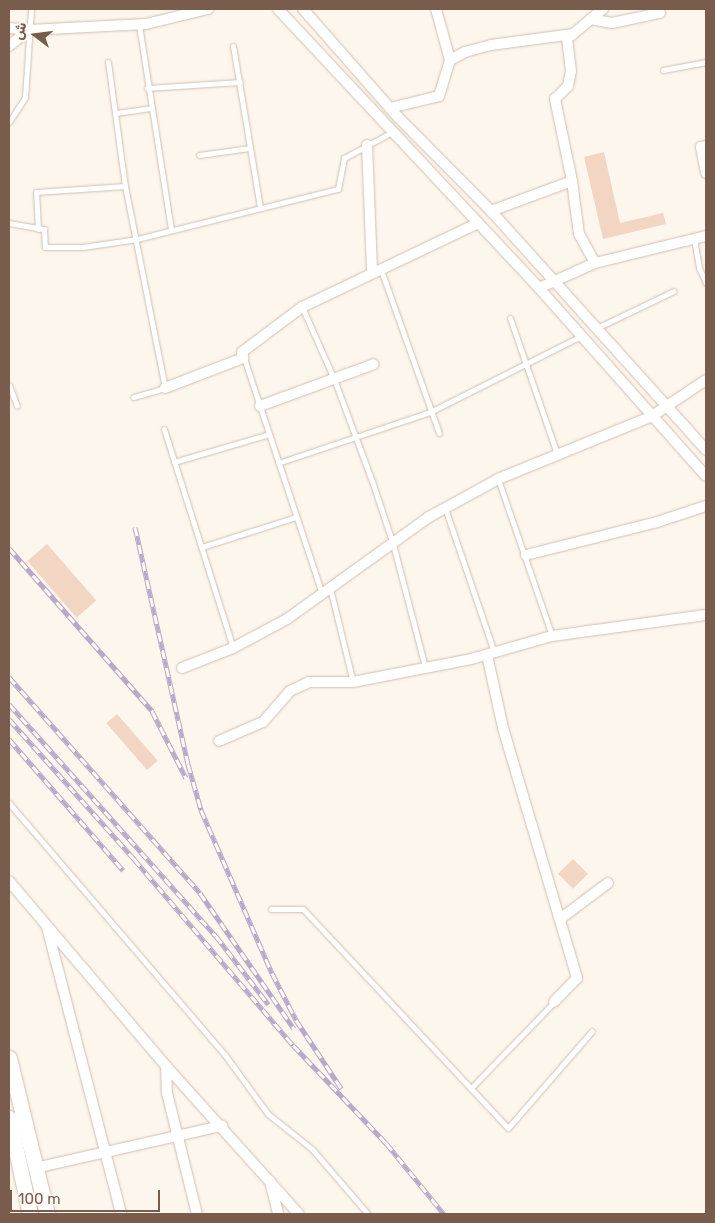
<!DOCTYPE html>
<meta charset="utf-8">
<style>
body{margin:0}
#map{position:relative;width:715px;height:1223px;overflow:hidden;background:#fdf6ec;font-family:Rubik,Cairo,sans-serif}
div>[style]{position:absolute}
.building>*{inset:0;background:#f3d5c3;transform-origin:0 0}
.roads{filter:drop-shadow(0 0 1px #d1beb0) drop-shadow(0 0 1px #d1beb0)}
.lane>*{height:5px;margin:-2.5px;padding:0 2.5px;transform-origin:2.5px;border-radius:2.5px;background:#fff}
.street>*{height:10px;margin:-5px;padding:0 5px;transform-origin:5px;border-radius:5px;background:#fff}
.secondary>*{height:15px;margin:-7.5px;padding:0 7.5px;transform-origin:7.5px;border-radius:7.5px;background:#fff}
.rail>*{height:5px;margin-top:-2.5px;transform-origin:0;background:repeating-linear-gradient(90deg,#fffaf3 0 9px,#b9a8c9 0 18px);box-sizing:border-box;border-block:1px solid #b9a8c9}
span{translate:-50% -50%;white-space:nowrap;text-align:center;line-height:1.15;-webkit-text-stroke:4px #fffaf3;paint-order:stroke}
.frame{position:absolute;inset:0;border:10px solid #7a5c4d;pointer-events:none}
.north{position:absolute;left:10px;top:10px;width:50px;height:50px;-webkit-text-stroke:4px #fffaf3;paint-order:stroke;rotate:285deg;font-size:14px;font-weight:700;line-height:20px;text-align:center;color:#7a5c4d}
.north::after{content:'';display:block;margin:auto;width:18px;height:22px;background:#7a5c4d;clip-path:polygon(50% 0,100% 100%,50% 72%,0 100%)}
.scale{position:absolute;left:10px;top:1190px;width:150px;height:22px;box-sizing:border-box;border:2px solid #7a5c4d;border-top:0;padding-left:6px;font-size:15px;line-height:18px;white-space:nowrap;color:#7a5c4d;-webkit-text-stroke:4px #fffaf3;paint-order:stroke}
</style>
<div id="map">
<div class="building">
<i style="clip-path:polygon(604px 152px,620px 223px,663px 213px,666px 224px,603px 239px,584px 157px)"></i>
<i style="left:47px;top:544px;width:75px;height:26px;rotate:49deg"></i>
<i style="left:117px;top:714px;width:62px;height:14px;rotate:49deg"></i>
<i style="left:573px;top:859px;width:21px;height:21px;rotate:45deg"></i>
</div>
<div class="roads">
<div class="lane">
<i style="left:139px;top:25px;width:207px;rotate:81.1deg"></i>
<i style="left:233px;top:46px;width:164px;rotate:80.5deg"></i>
<i style="left:108px;top:62px;width:125px;rotate:82.2deg"></i>
<i style="left:125px;top:186px;width:206px;rotate:78.8deg"></i>
<i style="left:165px;top:388px;width:33px;rotate:164deg"></i>
<i style="left:663px;top:70px;width:44px;rotate:-10.5deg"></i>
<i style="left:147px;top:88px;width:93px;rotate:-3.7deg"></i>
<i style="left:116px;top:113px;width:35px;rotate:-8deg"></i>
<i style="left:9px;top:122px;width:30px;rotate:-57deg"></i>
<i style="left:25px;top:97px;width:88px;rotate:-86.1deg"></i>
<i style="left:199px;top:155px;width:51px;rotate:-7.8deg"></i>
<i style="left:9px;top:223px;width:36px;rotate:10deg"></i>
<i style="left:44px;top:229px;width:18px;rotate:87deg"></i>
<i style="left:45px;top:247px;width:38px"></i>
<i style="left:83px;top:247px;width:55px;rotate:-8.4deg"></i>
<i style="left:137px;top:239px;width:207px;rotate:-14deg"></i>
<i style="left:338px;top:189px;width:32px;rotate:-79deg"></i>
<i style="left:344px;top:158px;width:55px;rotate:-28.4deg"></i>
<i style="left:38px;top:229px;width:37px;rotate:-93deg"></i>
<i style="left:36px;top:192px;width:89px;rotate:-3.9deg"></i>
<i style="left:694px;top:239px;width:29px;rotate:80deg"></i>
<i style="left:699px;top:268px;width:17px;rotate:65deg"></i>
<i style="left:381px;top:270px;width:173px;rotate:70.4deg"></i>
<i style="left:302px;top:307px;width:79px;rotate:66deg"></i>
<i style="left:334px;top:379px;width:109px;rotate:69.6deg"></i>
<i style="left:372px;top:481px;width:66px;rotate:71.6deg"></i>
<i style="left:393px;top:544px;width:127px;rotate:75.4deg"></i>
<i style="left:510px;top:318px;width:144px;rotate:70.9deg"></i>
<i style="left:597px;top:328px;width:85px;rotate:-25.7deg"></i>
<i style="left:244px;top:358px;width:249px;rotate:71.7deg"></i>
<i style="left:9px;top:385px;width:22px;rotate:69deg"></i>
<i style="left:164px;top:429px;width:230px;rotate:72.5deg"></i>
<i style="left:174px;top:462px;width:99px;rotate:-16.4deg"></i>
<i style="left:278px;top:463px;width:160px;rotate:-18.5deg"></i>
<i style="left:430px;top:412px;width:169px;rotate:-26.7deg"></i>
<i style="left:498px;top:479px;width:166px;rotate:71deg"></i>
<i style="left:445px;top:508px;width:152px;rotate:71.2deg"></i>
<i style="left:202px;top:547px;width:99px;rotate:-17.7deg"></i>
<i style="left:330px;top:588px;width:97px;rotate:76.3deg"></i>
<i style="left:9px;top:803px;width:332px;rotate:49.4deg"></i>
<i style="left:225px;top:1055px;width:73px;rotate:53.9deg"></i>
<i style="left:268px;top:1114px;width:56px;rotate:38.5deg"></i>
<i style="left:312px;top:1149px;width:86px;rotate:49.3deg"></i>
<i style="left:271px;top:909px;width:32px"></i>
<i style="left:303px;top:909px;width:300px;rotate:46.9deg"></i>
<i style="left:508px;top:1128px;width:128px;rotate:-49.1deg"></i>
<i style="left:471px;top:1088px;width:120px;rotate:-46deg"></i>
</div>
<div class="street">
<i style="left:278px;top:9px;width:382px;rotate:46.9deg"></i>
<i style="left:539px;top:288px;width:251px;rotate:48.4deg"></i>
<i style="left:303px;top:9px;width:144px;rotate:48.7deg"></i>
<i style="left:398px;top:117px;width:132px;rotate:45.3deg"></i>
<i style="left:491px;top:211px;width:321px;rotate:48deg"></i>
<i style="left:436px;top:9px;width:53px;rotate:74.6deg"></i>
<i style="left:591px;top:19px;width:21px;rotate:11deg"></i>
<i style="left:612px;top:23px;width:49px;rotate:-11.8deg"></i>
<i style="left:9px;top:28px;width:20px;rotate:6deg"></i>
<i style="left:9px;top:46px;width:26px;rotate:-39deg"></i>
<i style="left:29px;top:30px;width:117px;rotate:-2.9deg"></i>
<i style="left:146px;top:24px;width:64px;rotate:-13.6deg"></i>
<i style="left:390px;top:108px;width:50px;rotate:-13.8deg"></i>
<i style="left:439px;top:96px;width:38px;rotate:-73deg"></i>
<i style="left:450px;top:60px;width:17px;rotate:-28deg"></i>
<i style="left:465px;top:52px;width:27px;rotate:-15deg"></i>
<i style="left:491px;top:45px;width:83px;rotate:-7.6deg"></i>
<i style="left:367px;top:145px;width:127px;rotate:87.7deg"></i>
<i style="left:706px;top:146px;width:5px;rotate:169deg"></i>
<i style="left:701px;top:147px;width:26px;rotate:79deg"></i>
<i style="left:572px;top:181px;width:84px;rotate:-101.7deg"></i>
<i style="left:555px;top:99px;width:18px;rotate:-45deg"></i>
<i style="left:568px;top:86px;width:15px;rotate:-79deg"></i>
<i style="left:571px;top:71px;width:32px;rotate:-97deg"></i>
<i style="left:567px;top:39px;width:47px;rotate:-39.8deg"></i>
<i style="left:491px;top:211px;width:86px;rotate:-20.3deg"></i>
<i style="left:572px;top:181px;width:53px;rotate:82.5deg"></i>
<i style="left:579px;top:234px;width:33px;rotate:61deg"></i>
<i style="left:539px;top:288px;width:61px;rotate:-24.1deg"></i>
<i style="left:595px;top:263px;width:114px;rotate:-13.7deg"></i>
<i style="left:165px;top:388px;width:84px;rotate:-21deg"></i>
<i style="left:243px;top:358px;width:6px;rotate:-99deg"></i>
<i style="left:242px;top:352px;width:75px;rotate:-36.9deg"></i>
<i style="left:302px;top:307px;width:195px;rotate:-25.5deg"></i>
<i style="left:260px;top:406px;width:121px;rotate:-20.2deg"></i>
<i style="left:526px;top:555px;width:135px;rotate:-14.1deg"></i>
<i style="left:657px;top:522px;width:52px;rotate:-18.1deg"></i>
<i style="left:487px;top:655px;width:75px;rotate:77.6deg"></i>
<i style="left:503px;top:728px;width:261px;rotate:73.5deg"></i>
<i style="left:577px;top:978px;width:33px;rotate:134deg"></i>
<i style="left:182px;top:668px;width:55px;rotate:-21.4deg"></i>
<i style="left:233px;top:648px;width:61px;rotate:-28.2deg"></i>
<i style="left:287px;top:619px;width:175px;rotate:-35.7deg"></i>
<i style="left:429px;top:517px;width:79px;rotate:-28.8deg"></i>
<i style="left:498px;top:479px;width:166px;rotate:-22.2deg"></i>
<i style="left:652px;top:416px;width:65px;rotate:-33.7deg"></i>
<i style="left:219px;top:741px;width:48px;rotate:-23.4deg"></i>
<i style="left:263px;top:722px;width:41px;rotate:-48.9deg"></i>
<i style="left:290px;top:691px;width:21px;rotate:-25deg"></i>
<i style="left:309px;top:682px;width:44px"></i>
<i style="left:353px;top:682px;width:120px;rotate:-11deg"></i>
<i style="left:471px;top:659px;width:84px;rotate:-15.9deg"></i>
<i style="left:552px;top:636px;width:155px;rotate:-7.8deg"></i>
<i style="left:9px;top:881px;width:243px;rotate:49.7deg"></i>
<i style="left:166px;top:1066px;width:199px;rotate:48.1deg"></i>
<i style="left:560px;top:919px;width:60px;rotate:-36.9deg"></i>
<i style="left:47px;top:927px;width:296px;rotate:75.5deg"></i>
<i style="left:166px;top:1066px;width:27px;rotate:88deg"></i>
<i style="left:167px;top:1093px;width:125px;rotate:76.1deg"></i>
<i style="left:35px;top:1168px;width:192px;rotate:-12.7deg"></i>
<i style="left:270px;top:1181px;width:34px;rotate:76deg"></i>
</div>
<div class="secondary">
<i style="left:9px;top:1058px;width:161px;rotate:76.3deg"></i>
<i style="left:9px;top:1118px;width:98px;rotate:77.7deg"></i>
</div>
</div>
<div class="rail">
<i style="left:135px;top:527px;width:243px;rotate:77.4deg"></i>
<i style="left:188px;top:764px;width:48px;rotate:74.2deg"></i>
<i style="left:201px;top:810px;width:178px;rotate:66.5deg"></i>
<i style="left:272px;top:973px;width:53px;rotate:62.9deg"></i>
<i style="left:296px;top:1020px;width:82px;rotate:56.5deg"></i>
<i style="left:9px;top:548px;width:217px;rotate:48.7deg"></i>
<i style="left:152px;top:711px;width:75px;rotate:63.1deg"></i>
<i style="left:9px;top:677px;width:288px;rotate:48.5deg"></i>
<i style="left:200px;top:893px;width:165px;rotate:55.3deg"></i>
<i style="left:9px;top:704px;width:311px;rotate:48.3deg"></i>
<i style="left:216px;top:936px;width:86px;rotate:52.6deg"></i>
<i style="left:9px;top:719px;width:188px;rotate:48.2deg"></i>
<i style="left:134px;top:859px;width:245px;rotate:49.5deg"></i>
<i style="left:293px;top:1045px;width:135px;rotate:46.5deg"></i>
<i style="left:386px;top:1143px;width:92px;rotate:50.8deg"></i>
<i style="left:9px;top:739px;width:174px;rotate:49deg"></i>
</div>
<div class="frame"></div>
<div class="north">ش</div>
<div class="scale">100 m</div>
</div>
